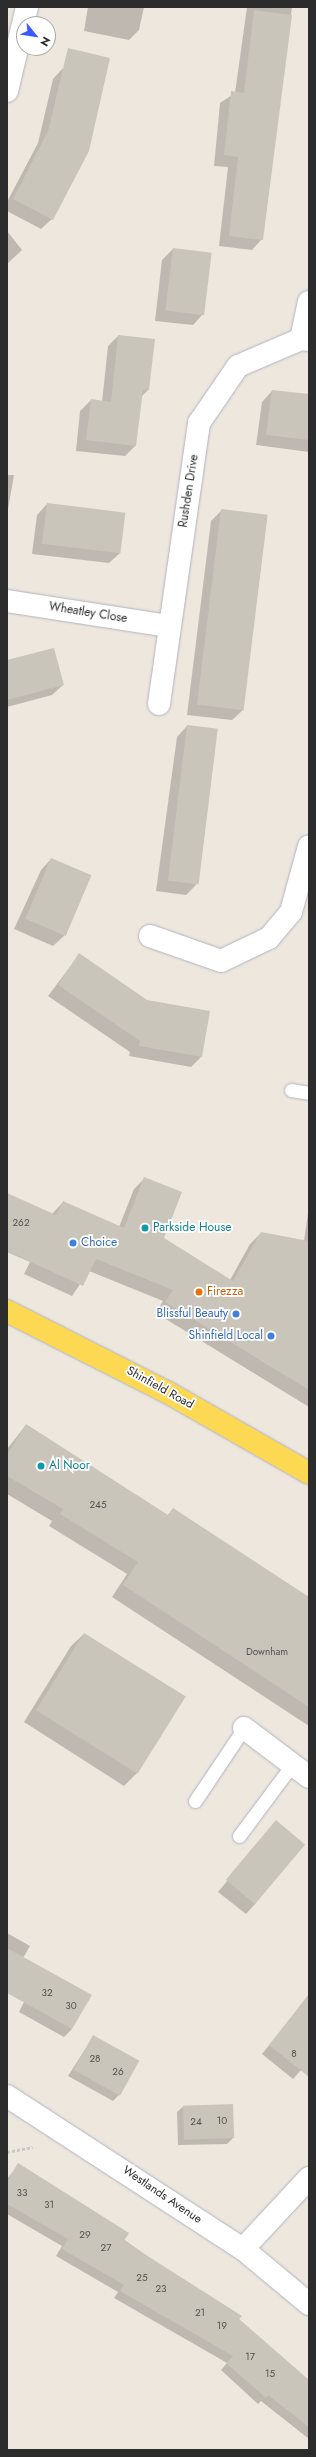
<!DOCTYPE html>
<style>
body{margin:0}
#map{position:relative;width:316px;height:2457px;overflow:hidden;background:#eee7dd;font-family:Jost,sans-serif}
div>[style]{position:absolute}
.shadow>*{inset:0;background:#0003}
.building>*{inset:0;background:#c9c5bb;transform-origin:0 0}
.path>*{height:2.5px;margin-top:-1.25px;transform-origin:0;background:repeating-linear-gradient(90deg,#c8c8c8 0 3px,transparent 0 5px)}
.roads{filter:drop-shadow(0 0 1px #b1b3c0) drop-shadow(0 0 1px #b1b3c0)}
.service>*{height:13px;margin:-6.5px;padding:0 6.5px;transform-origin:6.5px;border-radius:6.5px;background:#fff}
.minor>*{height:22px;margin:-11px;padding:0 11px;transform-origin:11px;border-radius:11px;background:#fff}
.primary>*{height:22px;margin:-11px;padding:0 11px;transform-origin:11px;border-radius:11px;background:#fdd853}
.dots>*{width:11px;height:11px;translate:-50% -50%;box-sizing:border-box;border:2px solid #fff;border-radius:50%}
span{translate:-50% -50%;white-space:nowrap;text-align:center;line-height:1.15;-webkit-text-stroke:3.5px #fff;paint-order:stroke}
.number-label{font-size:10px;color:#535250}
.number-label span{-webkit-text-stroke-width:0}
.street-label{font-size:12px;color:#2c2c2c}
.culture-label{font-size:12px;color:#0d838f}
.left{translate:0 -50%;text-align:left}
.shop-label{font-size:12px;color:#366cbe}
.right{translate:-100% -50%;text-align:right}
.food-label{font-size:12px;color:#c56008}
.frame{position:absolute;inset:0;border:8px solid #2c2c2c;pointer-events:none}
.north{position:absolute;left:16px;top:16px;width:40px;height:40px;box-sizing:border-box;background:#fff;border:1px solid #ababab;border-radius:50%;rotate:120deg;font-size:11px;font-weight:700;line-height:16px;text-align:center;color:#2c2c2c}
.north::after{content:'';display:block;margin:auto;width:14px;height:18px;background:#395bff;clip-path:polygon(50% 0,100% 100%,50% 72%,0 100%)}
</style>
<div id="map">
<div class="shadow">
<i style="clip-path:polygon(88px 7px,144px 7px,139px 30px,129px 40px,84px 31px)"></i>
<i style="clip-path:polygon(247px 7px,292px 7px,262px 239px,252px 250px,219px 246px,228px 167px,214px 166px,220px 103px,235px 93px)"></i>
<i style="clip-path:polygon(63px 68px,52px 219px,41px 229px,7px 211px,7px 202px,38px 143px,53px 79px)"></i>
<i style="clip-path:polygon(7px 231px,22px 250px,7px 264px)"></i>
<i style="clip-path:polygon(173px 249px,203px 314px,193px 325px,155px 321px,162px 260px)"></i>
<i style="clip-path:polygon(118px 336px,148px 390px,141px 397px,135px 446px,125px 456px,76px 451px,80px 411px,91px 400px,102px 402px,108px 346px)"></i>
<i style="clip-path:polygon(272px 391px,309px 396px,309px 452px,256px 445px,262px 402px)"></i>
<i style="clip-path:polygon(7px 475px,14px 475px,7px 515px)"></i>
<i style="clip-path:polygon(47px 504px,120px 553px,109px 563px,32px 554px,37px 515px)"></i>
<i style="clip-path:polygon(222px 510px,243px 710px,232px 720px,187px 715px,211px 521px)"></i>
<i style="clip-path:polygon(7px 661px,63px 685px,52px 695px,7px 707px)"></i>
<i style="clip-path:polygon(187px 726px,196px 885px,186px 895px,156px 891px,177px 737px)"></i>
<i style="clip-path:polygon(51px 859px,64px 936px,53px 946px,14px 929px,41px 870px)"></i>
<i style="clip-path:polygon(79px 955px,201px 1057px,191px 1067px,129px 1056px,130px 1052px,48px 996px)"></i>
<i style="clip-path:polygon(144px 1179px,162px 1239px,230px 1280px,250px 1244px,261px 1233px,304px 1241px,309px 1206px,309px 1407px,156px 1313px,163px 1301px,89px 1271px,72px 1296px,24px 1274px,30px 1262px,7px 1252px,7px 1194px,52px 1214px,63px 1202px,119px 1227px,134px 1189px)"></i>
<i style="clip-path:polygon(26px 1425px,167px 1516px,173px 1509px,309px 1599px,309px 1726px,112px 1597px,127px 1574px,49px 1526px,52px 1521px,7px 1494px,7px 1449px)"></i>
<i style="clip-path:polygon(84px 1634px,137px 1773px,124px 1786px,24px 1722px,71px 1646px)"></i>
<i style="clip-path:polygon(276px 1822px,256px 1903px,246px 1914px,218px 1892px)"></i>
<i style="clip-path:polygon(7px 1933px,30px 1946px,23px 1958px,72px 2029px,64px 2037px,19px 2012px,25px 2000px,7px 1990px)"></i>
<i style="clip-path:polygon(302px 2005px,309px 2008px,309px 2061px,293px 2079px,262px 2054px)"></i>
<i style="clip-path:polygon(93px 2037px,119px 2095px,113px 2101px,68px 2076px)"></i>
<i style="clip-path:polygon(184px 2106px,233px 2138px,227px 2144px,178px 2145px,177px 2112px)"></i>
<i style="clip-path:polygon(18px 2165px,238px 2320px,309px 2381px,309px 2439px,261px 2401px,258px 2404px,221px 2370px,227px 2363px,114px 2298px,118px 2292px,56px 2256px,62px 2246px,7px 2214px,7px 2179px)"></i>
</div>
<div class="building">
<i style="clip-path:polygon(254px 10px,292px 15px,263px 240px,229px 236px,238px 157px,224px 155px,231px 91px,244px 93px)"></i>
<i style="clip-path:polygon(68px 48px,110px 58px,89px 151px,53px 220px,13px 199px,48px 131px)"></i>
<i style="left:173px;top:248px;width:39px;height:63px;rotate:7deg"></i>
<i style="clip-path:polygon(118px 335px,155px 339px,149px 390px,143px 390px,136px 446px,86px 440px,91px 399px,111px 402px)"></i>
<i style="clip-path:polygon(272px 390px,309px 394px,309px 440px,266px 435px)"></i>
<i style="left:47px;top:503px;width:79px;height:41px;rotate:7deg"></i>
<i style="left:221px;top:509px;width:47px;height:197px;rotate:7deg"></i>
<i style="clip-path:polygon(54px 648px,64px 685px,7px 700px,7px 660px)"></i>
<i style="left:187px;top:725px;width:31px;height:157px;rotate:7deg"></i>
<i style="left:51px;top:858px;width:44px;height:66px;rotate:23deg"></i>
<i style="clip-path:polygon(79px 953px,147px 1000px,210px 1011px,202px 1057px,139px 1046px,140px 1041px,58px 985px)"></i>
<i style="clip-path:polygon(144px 1177px,182px 1192px,164px 1238px,233px 1281px,261px 1232px,309px 1241px,309px 1390px,165px 1302px,173px 1290px,96px 1259px,83px 1286px,7px 1251px,7px 1193px,56px 1215px,63px 1201px,124px 1228px)"></i>
<i style="clip-path:polygon(26px 1424px,168px 1515px,173px 1508px,309px 1597px,309px 1707px,123px 1585px,138px 1562px,60px 1514px,63px 1509px,7px 1476px,7px 1455px)"></i>
<i style="left:84px;top:1633px;width:120px;height:91px;rotate:32deg"></i>
<i style="left:276px;top:1820px;width:38px;height:78px;rotate:40deg"></i>
<i style="clip-path:polygon(7px 1948px,92px 1995px,72px 2029px,7px 1993px)"></i>
<i style="clip-path:polygon(309px 1994px,309px 2077px,269px 2045px)"></i>
<i style="left:93px;top:2035px;width:53px;height:40px;rotate:29deg"></i>
<i style="left:233px;top:2104px;width:34px;height:50px;rotate:88deg"></i>
<i style="clip-path:polygon(18px 2163px,129px 2233px,124px 2241px,242px 2316px,239px 2319px,309px 2380px,309px 2427px,268px 2395px,266px 2398px,226px 2363px,233px 2356px,120px 2291px,124px 2285px,62px 2249px,68px 2239px,7px 2204px,7px 2182px)"></i>
</div>
<div class="path">
<i style="left:7px;top:2152px;width:26px;rotate:-11deg"></i>
</div>
<div class="roads">
<div class="service">
<i style="left:291px;top:1090px;width:18px;rotate:9deg"></i>
<i style="left:195px;top:1801px;width:88px;rotate:-56.1deg"></i>
<i style="left:239px;top:1836px;width:89px;rotate:-53.3deg"></i>
</div>
<div class="minor">
<i style="left:7px;top:91px;width:86px;rotate:-76.6deg"></i>
<i style="left:301px;top:339px;width:38px;rotate:-78deg"></i>
<i style="left:7px;top:601px;width:163px;rotate:8.8deg"></i>
<i style="left:159px;top:704px;width:284px;rotate:-81.9deg"></i>
<i style="left:199px;top:423px;width:69px;rotate:-55.6deg"></i>
<i style="left:238px;top:366px;width:69px;rotate:-23.2deg"></i>
<i style="left:301px;top:339px;width:8px;rotate:7deg"></i>
<i style="left:150px;top:936px;width:75px;rotate:19.4deg"></i>
<i style="left:221px;top:961px;width:53px;rotate:-25.6deg"></i>
<i style="left:269px;top:938px;width:34px;rotate:-50deg"></i>
<i style="left:291px;top:912px;width:68px;rotate:-74.7deg"></i>
<i style="left:244px;top:1728px;width:81px;rotate:37deg"></i>
<i style="left:7px;top:2096px;width:281px;rotate:33deg"></i>
<i style="left:243px;top:2249px;width:86px;rotate:39.8deg"></i>
<i style="left:243px;top:2249px;width:97px;rotate:-47.1deg"></i>
</div>
<div class="primary">
<i style="left:7px;top:1311px;width:179px;rotate:26.9deg"></i>
<i style="left:167px;top:1392px;width:163px;rotate:29.7deg"></i>
</div>
</div>
<div class="dots">
<i style="left:145px;top:1228px;background:#0f9aa8"></i>
<i style="left:73px;top:1243px;background:#3f7fe0"></i>
<i style="left:199px;top:1292px;background:#e8710a"></i>
<i style="left:236px;top:1314px;background:#3f7fe0"></i>
<i style="left:271px;top:1336px;background:#3f7fe0"></i>
<i style="left:41px;top:1466px;background:#0f9aa8"></i>
</div>
<div class="number-label">
<span style="left:21px;top:1223px">262</span>
<span style="left:98px;top:1505px">245</span>
<span style="left:267px;top:1652px">Downham</span>
<span style="left:47px;top:1993px">32</span>
<span style="left:71px;top:2006px">30</span>
<span style="left:294px;top:2054px">8</span>
<span style="left:95px;top:2059px">28</span>
<span style="left:118px;top:2072px">26</span>
<span style="left:222px;top:2121px">10</span>
<span style="left:196px;top:2122px">24</span>
<span style="left:22px;top:2193px">33</span>
<span style="left:49px;top:2205px">31</span>
<span style="left:85px;top:2235px">29</span>
<span style="left:106px;top:2248px">27</span>
<span style="left:142px;top:2278px">25</span>
<span style="left:161px;top:2289px">23</span>
<span style="left:200px;top:2313px">21</span>
<span style="left:222px;top:2326px">19</span>
<span style="left:250px;top:2357px">17</span>
<span style="left:270px;top:2374px">15</span>
</div>
<div class="street-label">
<span style="left:189px;top:491px;rotate:-81deg">Rushden Drive</span>
<span style="left:88px;top:613px;rotate:9deg">Wheatley Close</span>
<span style="left:160px;top:1388px;rotate:29deg">Shinfield Road</span>
<span style="left:162px;top:2195px;rotate:34deg">Westlands Avenue</span>
</div>
<div class="culture-label">
<span class="left" style="left:153px;top:1228px">Parkside House</span>
<span class="left" style="left:49px;top:1466px">Al Noor</span>
</div>
<div class="shop-label">
<span class="left" style="left:81px;top:1243px">Choice</span>
<span class="right" style="left:228px;top:1314px">Blissful Beauty</span>
<span class="right" style="left:263px;top:1336px">Shinfield Local</span>
</div>
<div class="food-label">
<span class="left" style="left:207px;top:1292px">Firezza</span>
</div>
<div class="frame"></div>
<div class="north">N</div>
</div>
